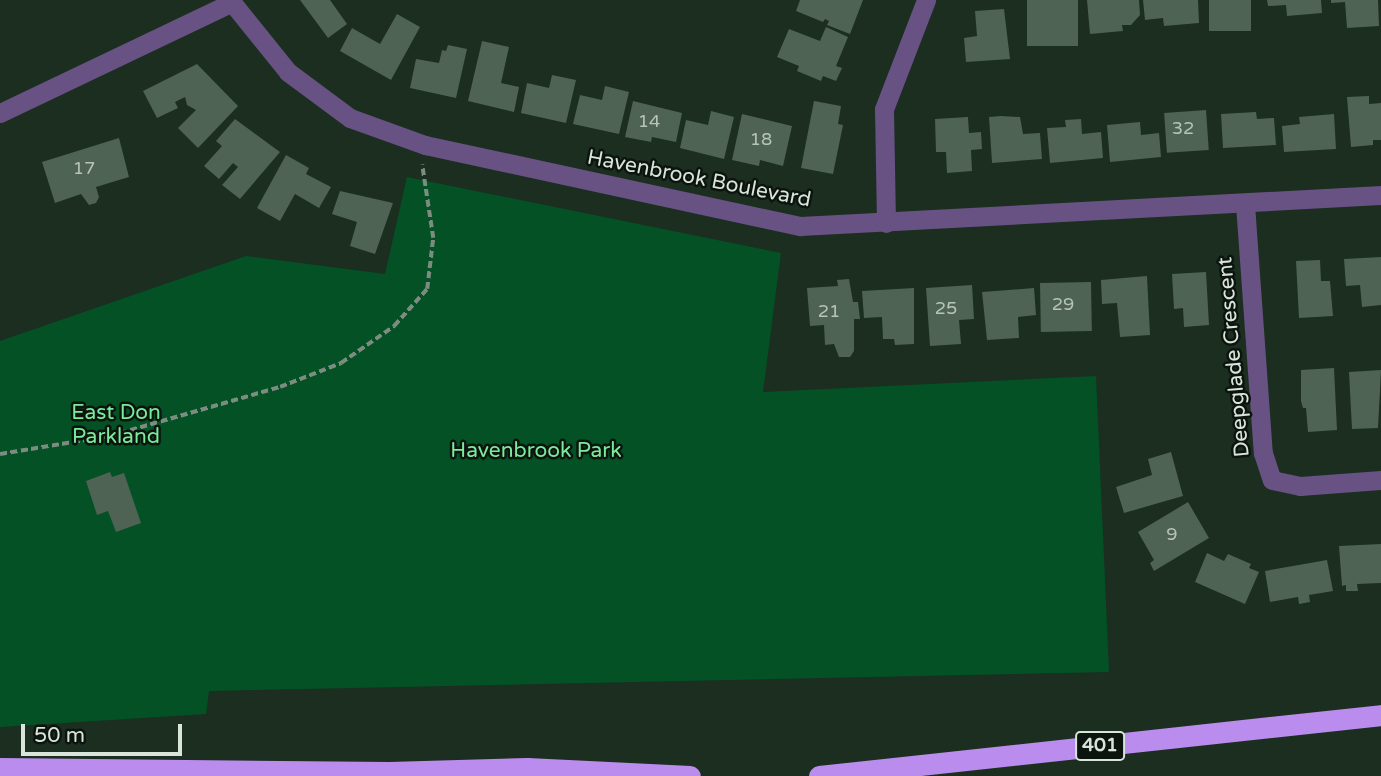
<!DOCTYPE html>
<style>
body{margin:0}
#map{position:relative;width:1381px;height:776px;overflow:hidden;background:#1b2e20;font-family:"Varela Round",sans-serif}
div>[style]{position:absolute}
.green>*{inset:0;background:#045126}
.building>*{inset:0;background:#4e6353;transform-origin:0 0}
.path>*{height:3.5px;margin-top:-1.75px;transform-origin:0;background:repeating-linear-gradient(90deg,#7d8c80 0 7px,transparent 0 10.5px)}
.minor>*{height:19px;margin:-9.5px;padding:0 9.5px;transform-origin:9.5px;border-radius:9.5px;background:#685183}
.motorway>*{height:21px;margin:-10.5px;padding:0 10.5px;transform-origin:10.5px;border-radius:10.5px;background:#ba8cee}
span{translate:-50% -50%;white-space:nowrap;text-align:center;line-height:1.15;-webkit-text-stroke:5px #0c140e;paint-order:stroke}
.number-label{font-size:18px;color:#b6c4b9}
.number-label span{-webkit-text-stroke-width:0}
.shield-label span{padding:2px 5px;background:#0c140e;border:2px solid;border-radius:5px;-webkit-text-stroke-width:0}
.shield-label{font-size:19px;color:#d9e4db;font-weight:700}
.street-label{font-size:21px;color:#d9e4db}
.park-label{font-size:21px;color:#7aea9b}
.scale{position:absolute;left:21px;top:724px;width:161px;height:32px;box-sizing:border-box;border:4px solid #d9e4db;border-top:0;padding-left:9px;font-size:21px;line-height:24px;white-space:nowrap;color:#d9e4db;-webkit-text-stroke:5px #0c140e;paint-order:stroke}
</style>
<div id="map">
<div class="green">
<i style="clip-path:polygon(407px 177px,781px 253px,763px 392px,1096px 376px,1109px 672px,209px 691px,206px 714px,0 727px,0 341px,246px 256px,385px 274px)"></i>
</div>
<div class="building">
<i style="clip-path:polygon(300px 0,330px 0,347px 24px,328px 38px)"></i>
<i style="clip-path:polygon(800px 0,863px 0,850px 34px,827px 25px,829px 21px,825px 19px,823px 22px,796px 11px)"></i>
<i style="left:1027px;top:0;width:51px;height:46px"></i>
<i style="clip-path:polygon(1087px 0,1139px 0,1140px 15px,1131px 25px,1122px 25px,1123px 31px,1090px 34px)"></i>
<i style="clip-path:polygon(1143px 0,1198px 0,1199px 23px,1164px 26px,1163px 18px,1145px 20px)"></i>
<i style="left:1209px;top:0;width:42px;height:31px"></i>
<i style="clip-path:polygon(1267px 0,1321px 0,1322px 13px,1287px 16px,1286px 5px,1268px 6px)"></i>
<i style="clip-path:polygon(1331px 0,1378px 0,1379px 26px,1347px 28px,1345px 2px,1331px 3px)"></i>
<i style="clip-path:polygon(1004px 9px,1010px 59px,966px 62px,964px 38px,977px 36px,975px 11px)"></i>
<i style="clip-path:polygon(397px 14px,420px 27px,391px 80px,340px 51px,352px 28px,380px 44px)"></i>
<i style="clip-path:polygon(826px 27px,848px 37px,836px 66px,842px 68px,836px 81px,823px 76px,821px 81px,797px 71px,799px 66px,777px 57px,789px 29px,820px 41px)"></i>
<i style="clip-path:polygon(482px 41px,509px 47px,501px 83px,519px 87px,514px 112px,468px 101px)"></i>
<i style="clip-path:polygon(448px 45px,467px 49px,456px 98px,410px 88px,416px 59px,439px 63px,442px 50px,446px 51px)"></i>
<i style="clip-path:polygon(197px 64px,238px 106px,198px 148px,178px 128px,196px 110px,187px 105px,185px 97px,175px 102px,178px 108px,157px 118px,143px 91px)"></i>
<i style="clip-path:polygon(552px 75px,576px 80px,566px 123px,521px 113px,527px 83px,549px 88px)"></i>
<i style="clip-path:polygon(605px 86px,629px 92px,619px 134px,573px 124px,580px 95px,602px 100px)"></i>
<i style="clip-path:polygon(1369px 96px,1369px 104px,1381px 103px,1381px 140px,1373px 140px,1373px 145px,1351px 147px,1347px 97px)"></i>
<i style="clip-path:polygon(633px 101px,682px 113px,676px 142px,652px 137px,651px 142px,625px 137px)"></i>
<i style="clip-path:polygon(814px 101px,841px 106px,838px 124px,843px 125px,833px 174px,801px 168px)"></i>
<i style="left:1206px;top:110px;width:40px;height:42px;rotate:86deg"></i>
<i style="clip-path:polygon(711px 111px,734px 117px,724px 159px,680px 148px,686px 120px,708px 125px)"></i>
<i style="clip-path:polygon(1256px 112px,1257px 119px,1274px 118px,1276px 145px,1223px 148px,1221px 114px)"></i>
<i style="clip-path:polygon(742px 114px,792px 126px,783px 166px,760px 160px,759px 166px,732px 160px)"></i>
<i style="clip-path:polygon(1334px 114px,1336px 149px,1284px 152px,1282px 126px,1300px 124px,1299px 117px)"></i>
<i style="clip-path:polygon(1001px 116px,1020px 117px,1023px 134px,1040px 133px,1042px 159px,992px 163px,989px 117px)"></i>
<i style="clip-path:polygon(968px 117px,969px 133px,981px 132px,982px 149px,971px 150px,972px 171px,947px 173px,946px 152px,936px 152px,935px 119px)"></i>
<i style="clip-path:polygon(235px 119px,280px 152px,240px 199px,222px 185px,238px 167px,233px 163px,219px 179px,204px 166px,222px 146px,216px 141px)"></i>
<i style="clip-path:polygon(1081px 119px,1082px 134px,1101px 132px,1103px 158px,1050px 163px,1047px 128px,1066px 127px,1065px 120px)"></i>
<i style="clip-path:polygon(1140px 122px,1141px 135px,1159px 133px,1161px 157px,1110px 162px,1107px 125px)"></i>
<i style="clip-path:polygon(119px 138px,129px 177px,96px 187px,99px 197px,96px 203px,89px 205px,81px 194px,55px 203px,42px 162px)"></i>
<i style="clip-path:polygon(286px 155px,309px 168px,306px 174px,331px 187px,319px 208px,295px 194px,280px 221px,257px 208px)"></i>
<i style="clip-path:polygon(340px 191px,393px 203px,375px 254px,350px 246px,357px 222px,332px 214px)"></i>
<i style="clip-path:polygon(1381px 257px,1381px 305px,1362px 307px,1360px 285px,1346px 286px,1344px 259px)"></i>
<i style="clip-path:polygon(1320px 260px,1321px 281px,1330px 281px,1333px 316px,1299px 318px,1296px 261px)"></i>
<i style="clip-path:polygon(1206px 272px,1209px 325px,1184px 327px,1183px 308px,1174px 309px,1172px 274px)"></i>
<i style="clip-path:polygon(1147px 276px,1150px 335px,1120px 337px,1117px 303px,1102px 304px,1101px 280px)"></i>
<i style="clip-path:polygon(849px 279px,853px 302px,858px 302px,860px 319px,854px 319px,854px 351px,850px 357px,839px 357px,834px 344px,825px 345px,824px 325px,810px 326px,807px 288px,838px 286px,837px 280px)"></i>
<i style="left:1091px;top:282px;width:49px;height:51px;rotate:89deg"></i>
<i style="clip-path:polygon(972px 285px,974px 319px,959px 320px,961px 344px,930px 346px,926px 288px)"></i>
<i style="clip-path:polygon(914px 288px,914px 344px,895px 345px,894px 339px,883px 339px,882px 317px,864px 318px,862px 291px)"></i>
<i style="clip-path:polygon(1034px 288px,1036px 315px,1018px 317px,1019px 338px,987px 340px,982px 292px)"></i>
<i style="clip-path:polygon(1334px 368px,1337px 430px,1308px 432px,1306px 408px,1303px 408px,1301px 401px,1301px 370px)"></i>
<i style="clip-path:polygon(1381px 370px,1378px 428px,1352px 429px,1349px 372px)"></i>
<i style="clip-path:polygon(1171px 452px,1183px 496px,1124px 513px,1116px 487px,1152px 475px,1148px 459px)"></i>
<i style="clip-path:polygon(110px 472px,112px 477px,124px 473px,141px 523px,116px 532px,108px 511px,97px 515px,86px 481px)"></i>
<i style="clip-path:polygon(1188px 502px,1209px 538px,1154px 571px,1150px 563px,1154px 560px,1138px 532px)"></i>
<i style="clip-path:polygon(1381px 544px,1381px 583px,1357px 584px,1358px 591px,1346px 591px,1346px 585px,1342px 586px,1339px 546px)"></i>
<i style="clip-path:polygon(1207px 553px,1224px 561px,1228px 554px,1251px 564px,1249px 568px,1259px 572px,1245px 604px,1195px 582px)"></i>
<i style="clip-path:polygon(1327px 560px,1333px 591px,1309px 595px,1310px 602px,1299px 604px,1298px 597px,1270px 602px,1265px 571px)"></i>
</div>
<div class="path">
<i style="left:0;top:454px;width:111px;rotate:-9.3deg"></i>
<i style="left:110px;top:436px;width:177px;rotate:-16.1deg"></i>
<i style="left:280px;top:387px;width:66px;rotate:-21.5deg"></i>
<i style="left:341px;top:363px;width:65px;rotate:-34.9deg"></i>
<i style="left:394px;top:326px;width:50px;rotate:-48.3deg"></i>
<i style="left:427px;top:289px;width:51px;rotate:-83.3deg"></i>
<i style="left:433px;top:238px;width:74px;rotate:-98.6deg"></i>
</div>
<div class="minor">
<i style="left:230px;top:0;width:92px;rotate:51.1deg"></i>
<i style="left:288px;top:72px;width:77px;rotate:36.6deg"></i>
<i style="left:350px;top:118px;width:80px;rotate:19.8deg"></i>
<i style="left:425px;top:145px;width:384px;rotate:12.2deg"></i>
<i style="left:800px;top:226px;width:582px;rotate:-3.05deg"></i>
<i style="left:0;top:113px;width:256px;rotate:-25.5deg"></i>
<i style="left:1245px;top:204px;width:250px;rotate:85.9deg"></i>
<i style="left:1263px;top:453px;width:28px;rotate:72deg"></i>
<i style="left:1272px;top:480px;width:29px;rotate:12deg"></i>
<i style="left:1300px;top:486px;width:81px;rotate:-4.2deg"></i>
<i style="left:886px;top:223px;width:114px;rotate:-91deg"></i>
<i style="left:884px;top:109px;width:117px;rotate:-68.9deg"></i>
</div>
<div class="motorway">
<i style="left:0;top:768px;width:389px;rotate:0.6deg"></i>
<i style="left:389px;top:772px;width:138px;rotate:-1.7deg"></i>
<i style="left:527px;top:768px;width:163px;rotate:2.8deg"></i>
<i style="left:819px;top:776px;width:565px;rotate:-6.19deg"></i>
</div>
<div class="number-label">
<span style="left:649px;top:121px">14</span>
<span style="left:1183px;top:128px">32</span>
<span style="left:761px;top:139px">18</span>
<span style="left:84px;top:168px">17</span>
<span style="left:1063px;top:304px">29</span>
<span style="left:946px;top:308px">25</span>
<span style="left:829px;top:311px">21</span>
<span style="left:1172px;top:534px">9</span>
</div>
<div class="shield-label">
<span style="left:1100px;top:746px">401</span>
</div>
<div class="street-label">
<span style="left:699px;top:179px;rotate:11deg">Havenbrook Boulevard</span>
<span style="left:1234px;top:357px;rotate:-95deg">Deepglade Crescent</span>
</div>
<div class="park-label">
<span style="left:116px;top:425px">East Don<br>Parkland</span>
<span style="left:536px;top:451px">Havenbrook Park</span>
</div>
<div class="scale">50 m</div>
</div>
